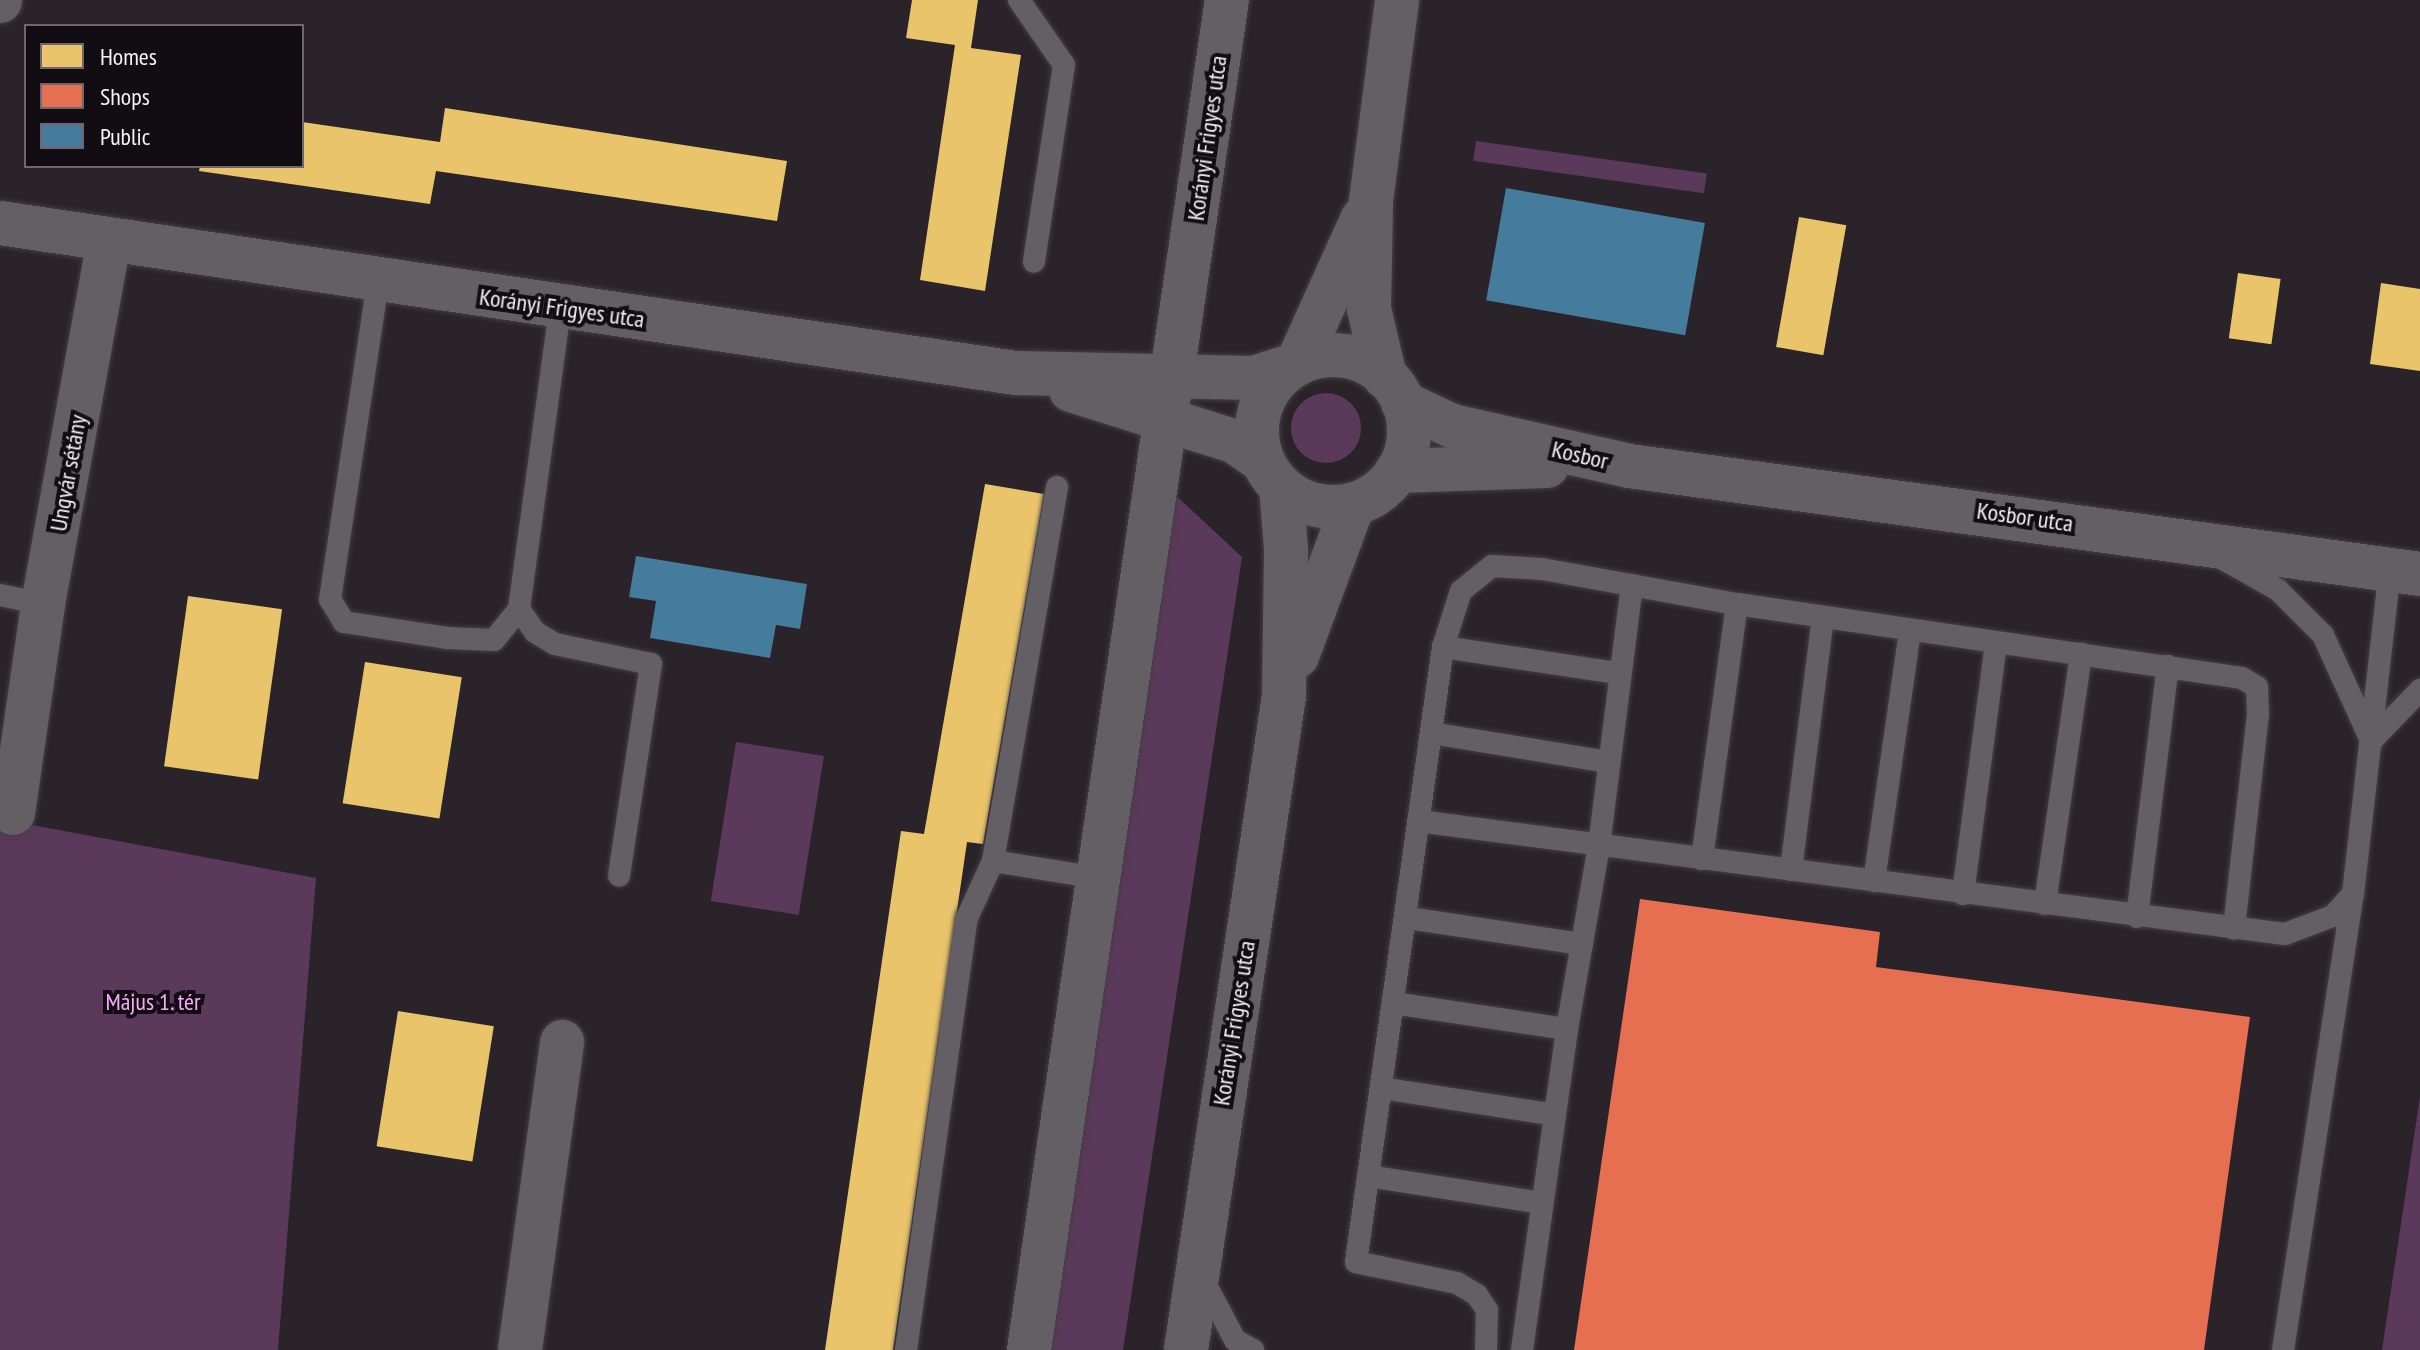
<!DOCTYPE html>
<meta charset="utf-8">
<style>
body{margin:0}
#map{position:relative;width:2420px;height:1350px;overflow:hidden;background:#2a242a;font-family:"PT Sans Narrow",sans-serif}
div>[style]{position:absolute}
.green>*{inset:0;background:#5b395a;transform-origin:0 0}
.round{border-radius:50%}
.homes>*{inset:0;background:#e9c46a;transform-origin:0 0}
.shops>*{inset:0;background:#e76f51}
.public>*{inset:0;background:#457b9d;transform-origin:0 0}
.roads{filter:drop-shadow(0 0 2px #443f44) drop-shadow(0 0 2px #443f44)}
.service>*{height:22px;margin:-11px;padding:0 11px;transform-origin:11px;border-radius:11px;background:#645f64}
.minor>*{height:44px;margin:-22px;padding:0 22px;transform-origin:22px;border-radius:22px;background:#645f64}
.tertiary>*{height:44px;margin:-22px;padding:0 22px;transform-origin:22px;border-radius:22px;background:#645f64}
.tertiary>.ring{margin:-22px;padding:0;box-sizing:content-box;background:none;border:44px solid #645f64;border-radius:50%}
span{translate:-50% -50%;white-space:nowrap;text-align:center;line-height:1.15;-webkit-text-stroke:8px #120d12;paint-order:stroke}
.street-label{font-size:24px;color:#f9f1f9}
.park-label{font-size:24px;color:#fca9f9}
.legend{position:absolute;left:24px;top:24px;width:280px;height:144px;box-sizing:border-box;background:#120d12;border:2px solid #6e686e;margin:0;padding:10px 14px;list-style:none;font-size:24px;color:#f9f1f9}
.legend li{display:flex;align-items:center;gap:16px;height:40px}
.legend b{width:40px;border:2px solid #6e686e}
</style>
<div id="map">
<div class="green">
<i style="left:1476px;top:141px;width:233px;height:20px;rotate:8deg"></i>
<i class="round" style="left:1291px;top:393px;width:70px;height:70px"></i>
<i style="clip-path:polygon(1171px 491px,1242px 557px,1123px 1350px,1049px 1350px)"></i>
<i style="left:736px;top:742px;width:89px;height:161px;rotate:9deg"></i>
<i style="clip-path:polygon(0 819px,316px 878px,278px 1350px,0 1350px)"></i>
<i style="clip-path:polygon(2420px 1097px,2420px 1350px,2382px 1350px)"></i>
</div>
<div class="homes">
<i style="clip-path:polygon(912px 0,978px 0,971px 48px,1021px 55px,985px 291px,920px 280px,955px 45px,906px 38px)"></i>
<i style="clip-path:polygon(445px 108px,787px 161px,777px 221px,436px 171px,430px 204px,199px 171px,200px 166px,302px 166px,302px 122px,440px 142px)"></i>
<i style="left:1799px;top:217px;width:48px;height:132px;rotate:10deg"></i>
<i style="left:2238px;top:273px;width:43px;height:66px;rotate:8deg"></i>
<i style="clip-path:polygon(2381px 283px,2420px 289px,2420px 371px,2370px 364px)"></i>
<i style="clip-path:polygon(985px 484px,1044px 494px,983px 844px,967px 842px,893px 1350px,825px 1350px,901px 831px,924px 834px)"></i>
<i style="left:188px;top:596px;width:95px;height:172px;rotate:8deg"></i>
<i style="left:365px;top:662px;width:98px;height:143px;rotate:9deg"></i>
<i style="left:398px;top:1011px;width:97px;height:137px;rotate:9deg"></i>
</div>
<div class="shops">
<i style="clip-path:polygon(1640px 899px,1880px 932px,1876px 967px,2250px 1017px,2204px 1350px,1574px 1350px)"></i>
</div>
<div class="public">
<i style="left:1506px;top:188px;width:202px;height:114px;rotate:10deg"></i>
<i style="clip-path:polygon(636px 556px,807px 584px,800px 629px,776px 625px,770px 658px,650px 638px,656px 601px,629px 597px)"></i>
</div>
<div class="roads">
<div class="service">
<i style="left:1019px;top:0;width:79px;rotate:55.3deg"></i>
<i style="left:1064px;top:65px;width:199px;rotate:98.7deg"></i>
<i style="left:378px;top:282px;width:321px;rotate:98.6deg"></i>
<i style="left:330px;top:599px;width:27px;rotate:59deg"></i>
<i style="left:344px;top:622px;width:104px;rotate:8.8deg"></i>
<i style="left:447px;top:638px;width:47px;rotate:2.4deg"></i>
<i style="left:494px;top:640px;width:40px;rotate:-51deg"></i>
<i style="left:519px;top:609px;width:304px;rotate:-82.2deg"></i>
<i style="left:1057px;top:487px;width:379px;rotate:99.7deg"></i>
<i style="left:993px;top:861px;width:106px;rotate:9.2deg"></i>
<i style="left:2223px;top:559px;width:63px;rotate:29.4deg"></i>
<i style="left:2278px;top:590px;width:64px;rotate:45deg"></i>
<i style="left:2323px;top:635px;width:111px;rotate:65.5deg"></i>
<i style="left:0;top:595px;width:44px;rotate:11.8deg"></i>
<i style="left:519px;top:609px;width:28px;rotate:55deg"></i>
<i style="left:535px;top:632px;width:23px;rotate:31deg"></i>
<i style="left:555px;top:644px;width:98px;rotate:11.8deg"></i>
<i style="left:651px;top:664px;width:214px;rotate:98.6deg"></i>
<i style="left:1443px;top:647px;width:177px;rotate:8.5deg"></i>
<i style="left:1431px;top:733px;width:179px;rotate:9.3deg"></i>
<i style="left:2371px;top:741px;width:71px;rotate:-46.1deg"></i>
<i style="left:1418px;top:821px;width:874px;rotate:7.43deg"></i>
<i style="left:2285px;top:934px;width:51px;rotate:-20.6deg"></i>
<i style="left:2333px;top:916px;width:30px;rotate:-48deg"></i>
<i style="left:1702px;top:859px;width:257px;rotate:-82.2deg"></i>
<i style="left:1791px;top:870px;width:255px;rotate:-82.8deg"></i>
<i style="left:1874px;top:881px;width:253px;rotate:-81.8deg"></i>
<i style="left:1963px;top:894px;width:253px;rotate:-82.5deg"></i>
<i style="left:2045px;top:904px;width:253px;rotate:-81.8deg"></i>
<i style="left:2137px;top:917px;width:253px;rotate:-83deg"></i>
<i style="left:1408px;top:918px;width:176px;rotate:8.5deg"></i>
<i style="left:1393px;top:1003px;width:176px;rotate:8.5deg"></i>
<i style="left:1381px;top:1088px;width:176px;rotate:8.8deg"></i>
<i style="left:1368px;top:1176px;width:176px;rotate:8.8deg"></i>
<i style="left:1204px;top:1281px;width:67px;rotate:62.3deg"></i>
<i style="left:1235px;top:1340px;width:21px;rotate:29deg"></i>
<i style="left:906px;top:1350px;width:436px;rotate:-82deg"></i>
<i style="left:967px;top:918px;width:63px;rotate:-65.5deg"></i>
<i style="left:1486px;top:1350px;width:40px;rotate:-88.6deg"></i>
<i style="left:1487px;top:1310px;width:18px;rotate:-124deg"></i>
<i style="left:1477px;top:1295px;width:23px;rotate:-149deg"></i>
<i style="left:1457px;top:1283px;width:103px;rotate:-168.3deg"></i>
<i style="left:1356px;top:1262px;width:621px;rotate:-81.95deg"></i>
<i style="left:1443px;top:647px;width:59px;rotate:-72.2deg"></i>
<i style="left:1461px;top:591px;width:40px;rotate:-39deg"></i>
<i style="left:1492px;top:566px;width:50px;rotate:3.4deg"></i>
<i style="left:1542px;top:569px;width:198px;rotate:10.2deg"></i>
<i style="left:1737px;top:604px;width:510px;rotate:8.34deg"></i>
<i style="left:2242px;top:678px;width:17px;rotate:31deg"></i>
<i style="left:2257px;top:687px;width:27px;rotate:88deg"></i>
<i style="left:2258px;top:714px;width:216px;rotate:96.4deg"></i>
<i style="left:1522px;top:1350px;width:324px;rotate:-82deg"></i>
<i style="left:1567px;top:1029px;width:186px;rotate:-80.1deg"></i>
<i style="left:1599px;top:846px;width:263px;rotate:-82.8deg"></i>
<i style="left:2283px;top:1350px;width:461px;rotate:-81.3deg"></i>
<i style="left:2353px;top:894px;width:326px;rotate:-83.5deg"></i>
</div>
<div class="minor">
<i style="left:0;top:1px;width:1px;rotate:-90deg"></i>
<i style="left:0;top:223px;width:1027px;rotate:8.4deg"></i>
<i style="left:1016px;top:373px;width:238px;rotate:1.2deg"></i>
<i style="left:1254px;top:378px;width:45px;rotate:-18deg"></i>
<i style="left:1071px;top:390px;width:171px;rotate:17.4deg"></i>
<i style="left:1234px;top:441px;width:35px;rotate:35deg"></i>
<i style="left:1403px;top:403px;width:54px;rotate:25.1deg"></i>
<i style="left:1452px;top:426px;width:181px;rotate:12.7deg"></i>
<i style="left:1629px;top:466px;width:798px;rotate:7.77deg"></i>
<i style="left:1397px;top:471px;width:150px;rotate:-1.9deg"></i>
<i style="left:13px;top:813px;width:211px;rotate:-81.8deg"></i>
<i style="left:43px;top:604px;width:368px;rotate:-79.7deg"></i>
<i style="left:520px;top:1350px;width:311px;rotate:-82.2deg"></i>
<i style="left:1029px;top:1350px;width:1364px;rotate:-81.66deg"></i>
</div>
<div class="tertiary">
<i class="ring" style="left:1257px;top:355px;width:108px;height:108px"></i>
<i style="left:1297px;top:364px;width:160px;rotate:-65.7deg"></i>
<i style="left:1385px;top:377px;width:70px;rotate:-103.2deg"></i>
<i style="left:1369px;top:309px;width:108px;rotate:-88.9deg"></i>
<i style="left:1371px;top:201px;width:203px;rotate:-82.6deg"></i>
<i style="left:1297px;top:656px;width:161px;rotate:-69.7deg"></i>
<i style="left:1186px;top:1350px;width:661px;rotate:-81.48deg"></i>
<i style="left:1284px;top:696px;width:147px;rotate:-89.2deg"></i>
<i style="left:1286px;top:549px;width:62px;rotate:-94.6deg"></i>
</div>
</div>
<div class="street-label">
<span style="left:1207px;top:138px;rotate:-82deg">Korányi Frigyes utca</span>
<span style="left:562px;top:308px;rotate:8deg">Korányi Frigyes utca</span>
<span style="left:1580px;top:455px;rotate:13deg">Kosbor</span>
<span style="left:68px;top:473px;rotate:-80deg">Ungvár sétány</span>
<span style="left:2025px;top:517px;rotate:8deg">Kosbor utca</span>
<span style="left:1234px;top:1023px;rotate:-81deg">Korányi Frigyes utca</span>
</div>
<div class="park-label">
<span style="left:153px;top:1002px">Május 1. tér</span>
</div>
<ul class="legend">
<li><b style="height:22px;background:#e9c46a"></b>Homes</li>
<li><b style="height:22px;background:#e76f51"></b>Shops</li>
<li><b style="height:22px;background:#457b9d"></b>Public</li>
</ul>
</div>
